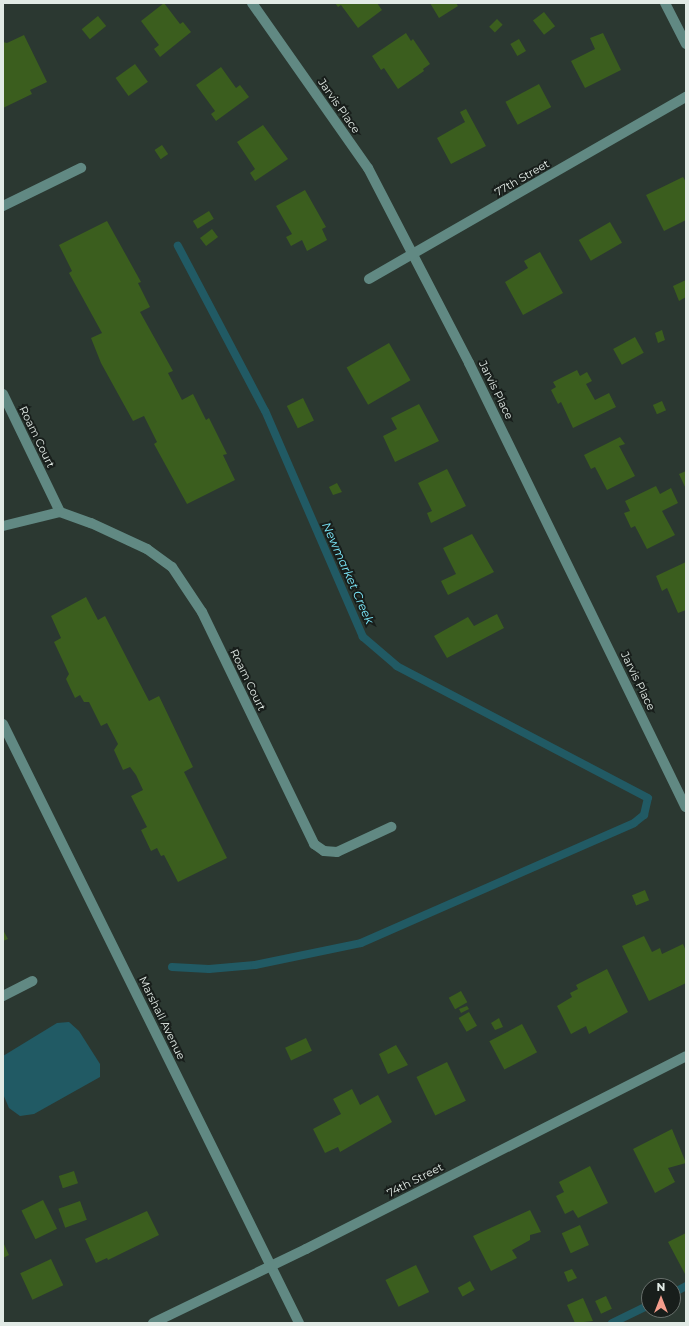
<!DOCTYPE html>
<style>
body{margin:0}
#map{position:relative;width:689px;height:1326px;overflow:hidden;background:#2b3831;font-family:Montserrat,sans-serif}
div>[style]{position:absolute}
.water>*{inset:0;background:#215a64}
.stream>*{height:8px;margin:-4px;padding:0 4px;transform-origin:4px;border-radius:4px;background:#215a64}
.building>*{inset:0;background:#3b5e1e;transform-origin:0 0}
.minor>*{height:10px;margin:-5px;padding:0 5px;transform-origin:5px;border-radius:5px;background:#618983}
span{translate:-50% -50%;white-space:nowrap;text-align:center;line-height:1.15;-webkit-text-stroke:4px #181e1b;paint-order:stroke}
.street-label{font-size:11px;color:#e1eae5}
.water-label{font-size:12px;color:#7debfe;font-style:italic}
.frame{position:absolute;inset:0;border:4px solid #e1eae5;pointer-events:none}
.north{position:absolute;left:641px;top:1278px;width:40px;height:40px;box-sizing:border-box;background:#181e1b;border:1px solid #68706c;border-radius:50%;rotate:0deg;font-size:11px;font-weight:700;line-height:16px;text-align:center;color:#e1eae5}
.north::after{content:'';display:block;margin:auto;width:14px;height:18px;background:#f49d8c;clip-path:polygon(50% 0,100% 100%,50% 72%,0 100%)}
</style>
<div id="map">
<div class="water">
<i style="clip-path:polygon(69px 1022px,79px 1031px,100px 1064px,100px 1077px,34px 1114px,20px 1116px,9px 1108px,3px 1094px,3px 1056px,57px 1023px)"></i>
</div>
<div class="stream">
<i style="left:172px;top:967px;width:37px;rotate:3deg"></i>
<i style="left:209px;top:969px;width:46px;rotate:-5deg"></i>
<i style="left:255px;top:965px;width:108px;rotate:-11.7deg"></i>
<i style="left:361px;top:943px;width:298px;rotate:-23.7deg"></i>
<i style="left:634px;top:823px;width:13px;rotate:-39deg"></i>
<i style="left:644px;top:815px;width:17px;rotate:-77deg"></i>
<i style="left:648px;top:798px;width:284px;rotate:-152.3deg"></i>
<i style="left:397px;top:666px;width:45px;rotate:-139.5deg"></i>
<i style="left:363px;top:637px;width:246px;rotate:-113.4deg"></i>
<i style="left:265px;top:411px;width:187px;rotate:-117.8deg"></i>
<i style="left:673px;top:1293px;width:15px;rotate:-28deg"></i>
<i style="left:612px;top:1323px;width:41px;rotate:-25.9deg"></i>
</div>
<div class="building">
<i style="clip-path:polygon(164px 3px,180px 24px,183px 22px,191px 32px,160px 57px,154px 49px,159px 45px,141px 21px)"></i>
<i style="clip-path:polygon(335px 3px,377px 3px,382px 10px,358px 28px,341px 5px,338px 7px)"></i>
<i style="clip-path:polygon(430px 3px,456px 3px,458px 6px,439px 18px)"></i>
<i style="left:544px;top:12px;width:18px;height:14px;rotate:52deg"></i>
<i style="left:98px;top:16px;width:13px;height:21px;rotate:51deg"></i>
<i style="left:497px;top:19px;width:8px;height:11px;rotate:45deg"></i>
<i style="clip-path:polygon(406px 33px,411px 41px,413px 39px,430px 64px,423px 69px,424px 71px,398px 89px,384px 68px,381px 70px,372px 56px)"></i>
<i style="clip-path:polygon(603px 33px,621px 70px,585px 88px,571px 61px,595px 49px,590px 38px)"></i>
<i style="clip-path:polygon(24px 35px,47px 82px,30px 90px,32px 94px,3px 108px,3px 42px,7px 43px)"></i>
<i style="left:519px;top:39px;width:14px;height:10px;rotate:60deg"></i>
<i style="left:135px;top:64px;width:22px;height:24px;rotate:54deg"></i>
<i style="clip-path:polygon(221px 67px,236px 88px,240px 85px,249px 97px,216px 121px,211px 114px,215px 111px,196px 85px)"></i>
<i style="left:539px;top:84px;width:26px;height:38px;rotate:62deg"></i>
<i style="clip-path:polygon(466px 109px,486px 146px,451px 164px,437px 138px,465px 122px,460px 112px)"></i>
<i style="clip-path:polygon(263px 125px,288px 159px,255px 181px,250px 173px,255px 169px,237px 142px)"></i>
<i style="left:162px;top:145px;width:11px;height:9px;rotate:56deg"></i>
<i style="clip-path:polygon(683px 177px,686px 182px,686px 220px,664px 231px,646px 195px)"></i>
<i style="clip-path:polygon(305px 190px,326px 227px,322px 229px,327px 240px,307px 251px,302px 240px,291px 246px,286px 237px,292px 234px,276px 206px)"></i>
<i style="left:209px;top:211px;width:9px;height:19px;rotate:58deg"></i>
<i style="clip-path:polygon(107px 221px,141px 282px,138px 283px,150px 307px,140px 312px,173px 371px,168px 373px,182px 400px,193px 394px,206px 420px,209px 418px,227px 454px,223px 455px,235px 480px,187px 504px,154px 444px,157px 442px,144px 416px,133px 421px,101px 363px,91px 338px,102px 333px,69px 273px,72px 271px,59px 245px)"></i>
<i style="left:610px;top:222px;width:24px;height:36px;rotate:60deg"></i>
<i style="left:212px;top:229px;width:10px;height:15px;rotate:53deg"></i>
<i style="clip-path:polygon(540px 252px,563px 293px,523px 315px,505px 282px,528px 268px,524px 261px)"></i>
<i style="clip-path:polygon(686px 280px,686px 297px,679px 301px,673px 286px)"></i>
<i style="clip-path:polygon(662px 330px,665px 340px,658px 343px,655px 333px)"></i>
<i style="left:635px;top:337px;width:18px;height:25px;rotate:61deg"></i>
<i style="left:389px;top:343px;width:43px;height:49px;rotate:60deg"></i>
<i style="clip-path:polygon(577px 370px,580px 376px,587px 372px,592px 381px,586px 384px,595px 400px,609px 393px,616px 407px,573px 428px,561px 402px,558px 404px,551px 390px,556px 387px,553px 382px)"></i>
<i style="left:303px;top:398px;width:25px;height:18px;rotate:64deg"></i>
<i style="left:662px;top:401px;width:10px;height:10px;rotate:66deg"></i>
<i style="clip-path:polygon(419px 404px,439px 441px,395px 462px,383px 436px,397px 429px,391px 418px)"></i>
<i style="clip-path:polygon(620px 437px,625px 444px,619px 446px,635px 476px,607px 490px,595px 467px,591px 469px,584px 455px)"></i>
<i style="clip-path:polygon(447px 469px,466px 506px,431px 523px,427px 513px,432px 511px,418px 483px)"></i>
<i style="clip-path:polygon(686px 471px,686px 489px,679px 474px)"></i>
<i style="clip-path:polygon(337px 483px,342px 492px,333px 495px,329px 487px)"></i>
<i style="clip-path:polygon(656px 486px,660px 494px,671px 488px,678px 503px,662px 511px,675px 535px,647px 549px,635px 526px,631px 528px,624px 513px,630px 511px,625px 501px)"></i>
<i style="clip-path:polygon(472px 534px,494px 572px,448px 595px,441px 581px,456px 574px,443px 548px)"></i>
<i style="clip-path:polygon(686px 562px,686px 610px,678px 613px,667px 588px,662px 591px,656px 576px)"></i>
<i style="clip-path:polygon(86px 597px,98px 620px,105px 616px,149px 701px,159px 696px,193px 767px,184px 772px,227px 858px,178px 882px,164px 855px,161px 856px,157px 848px,151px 851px,141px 830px,147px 827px,131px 796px,143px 790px,136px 775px,130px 767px,123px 770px,114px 750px,118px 744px,107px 723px,101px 726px,89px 702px,84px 702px,80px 695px,75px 698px,66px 679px,69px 674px,54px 642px,61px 638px,51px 616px)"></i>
<i style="clip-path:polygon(497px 614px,504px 628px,447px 658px,434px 636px,468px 617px,474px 626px)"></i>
<i style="left:645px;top:890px;width:11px;height:14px;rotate:68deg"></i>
<i style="clip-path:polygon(3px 930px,8px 939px,3px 941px)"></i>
<i style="clip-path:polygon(644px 936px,652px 952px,660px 948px,662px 954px,683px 944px,686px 951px,686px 983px,649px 1001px,622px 946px)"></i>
<i style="clip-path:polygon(607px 969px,628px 1012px,589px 1034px,586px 1026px,571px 1034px,557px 1006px,572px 997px,570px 993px,578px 989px,576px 985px)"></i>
<i style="left:461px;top:991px;width:13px;height:14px;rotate:61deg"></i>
<i style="clip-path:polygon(467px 1006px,469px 1009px,461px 1013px,459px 1009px)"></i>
<i style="left:469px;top:1012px;width:16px;height:12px;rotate:60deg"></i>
<i style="clip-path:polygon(499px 1018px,503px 1027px,495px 1030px,491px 1023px)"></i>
<i style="left:522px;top:1024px;width:32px;height:37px;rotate:62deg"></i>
<i style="left:306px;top:1038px;width:14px;height:23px;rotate:65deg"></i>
<i style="clip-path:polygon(396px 1045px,408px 1065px,388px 1074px,379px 1054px)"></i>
<i style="left:447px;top:1062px;width:43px;height:34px;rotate:64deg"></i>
<i style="clip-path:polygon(352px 1089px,360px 1105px,378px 1095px,392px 1122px,340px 1152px,338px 1147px,325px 1153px,313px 1129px,341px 1114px,333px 1099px)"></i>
<i style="clip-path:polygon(672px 1129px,686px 1163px,668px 1168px,675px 1182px,655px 1193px,633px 1149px)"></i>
<i style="clip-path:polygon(590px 1166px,608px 1203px,578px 1218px,573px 1210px,565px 1214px,556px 1196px,564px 1192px,559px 1182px)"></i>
<i style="left:74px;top:1171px;width:13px;height:16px;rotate:72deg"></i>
<i style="left:43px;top:1200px;width:32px;height:24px;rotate:64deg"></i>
<i style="left:80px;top:1201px;width:20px;height:23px;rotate:70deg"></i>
<i style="clip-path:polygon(530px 1210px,541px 1232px,530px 1235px,530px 1240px,512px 1250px,517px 1258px,491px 1271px,473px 1236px)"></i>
<i style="clip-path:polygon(147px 1211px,159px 1235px,108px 1260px,107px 1258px,96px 1263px,85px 1239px)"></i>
<i style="left:580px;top:1225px;width:22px;height:20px;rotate:66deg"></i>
<i style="clip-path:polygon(686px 1233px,686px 1274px,685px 1274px,668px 1242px)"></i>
<i style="clip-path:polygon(3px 1242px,9px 1255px,3px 1258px)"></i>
<i style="left:51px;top:1259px;width:29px;height:34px;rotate:65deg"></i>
<i style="left:416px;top:1265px;width:30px;height:34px;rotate:64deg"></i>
<i style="clip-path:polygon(572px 1269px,577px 1278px,568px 1282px,564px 1272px)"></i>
<i style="left:470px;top:1281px;width:10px;height:14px;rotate:61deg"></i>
<i style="left:606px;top:1296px;width:14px;height:12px;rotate:65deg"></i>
<i style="clip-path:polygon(583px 1298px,593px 1321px,575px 1323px,567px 1305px)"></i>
</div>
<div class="minor">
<i style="left:252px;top:3px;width:202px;rotate:54.9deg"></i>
<i style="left:368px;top:168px;width:220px;rotate:62.6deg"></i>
<i style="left:469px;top:363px;width:494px;rotate:64deg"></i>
<i style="left:665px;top:3px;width:46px;rotate:62.9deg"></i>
<i style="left:3px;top:206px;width:87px;rotate:-26deg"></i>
<i style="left:369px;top:279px;width:366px;rotate:-29.9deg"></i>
<i style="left:3px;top:394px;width:131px;rotate:64.2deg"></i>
<i style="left:3px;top:526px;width:59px;rotate:-13.8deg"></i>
<i style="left:60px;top:512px;width:33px;rotate:20deg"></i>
<i style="left:91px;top:523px;width:62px;rotate:24.9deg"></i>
<i style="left:147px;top:549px;width:31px;rotate:36deg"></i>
<i style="left:172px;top:567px;width:54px;rotate:56.3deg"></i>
<i style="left:202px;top:612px;width:258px;rotate:64.2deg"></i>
<i style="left:314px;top:844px;width:12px;rotate:35deg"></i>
<i style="left:324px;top:851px;width:13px;rotate:4deg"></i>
<i style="left:337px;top:852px;width:60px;rotate:-24.8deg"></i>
<i style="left:3px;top:724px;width:668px;rotate:63.7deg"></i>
<i style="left:3px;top:996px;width:33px;rotate:-27deg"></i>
<i style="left:153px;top:1323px;width:170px;rotate:-25.8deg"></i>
<i style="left:306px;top:1249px;width:426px;rotate:-26.9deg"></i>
</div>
<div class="street-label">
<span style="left:339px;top:106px;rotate:55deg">Jarvis Place</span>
<span style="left:522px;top:178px;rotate:-30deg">77th Street</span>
<span style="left:496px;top:390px;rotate:64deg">Jarvis Place</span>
<span style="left:37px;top:437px;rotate:64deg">Roam Court</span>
<span style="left:248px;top:680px;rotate:64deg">Roam Court</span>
<span style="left:638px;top:681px;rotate:64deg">Jarvis Place</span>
<span style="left:162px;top:1018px;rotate:64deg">Marshall Avenue</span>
<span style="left:415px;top:1180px;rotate:-27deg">74th Street</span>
</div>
<div class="water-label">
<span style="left:348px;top:573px;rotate:66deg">Newmarket Creek</span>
</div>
<div class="frame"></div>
<div class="north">N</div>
</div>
